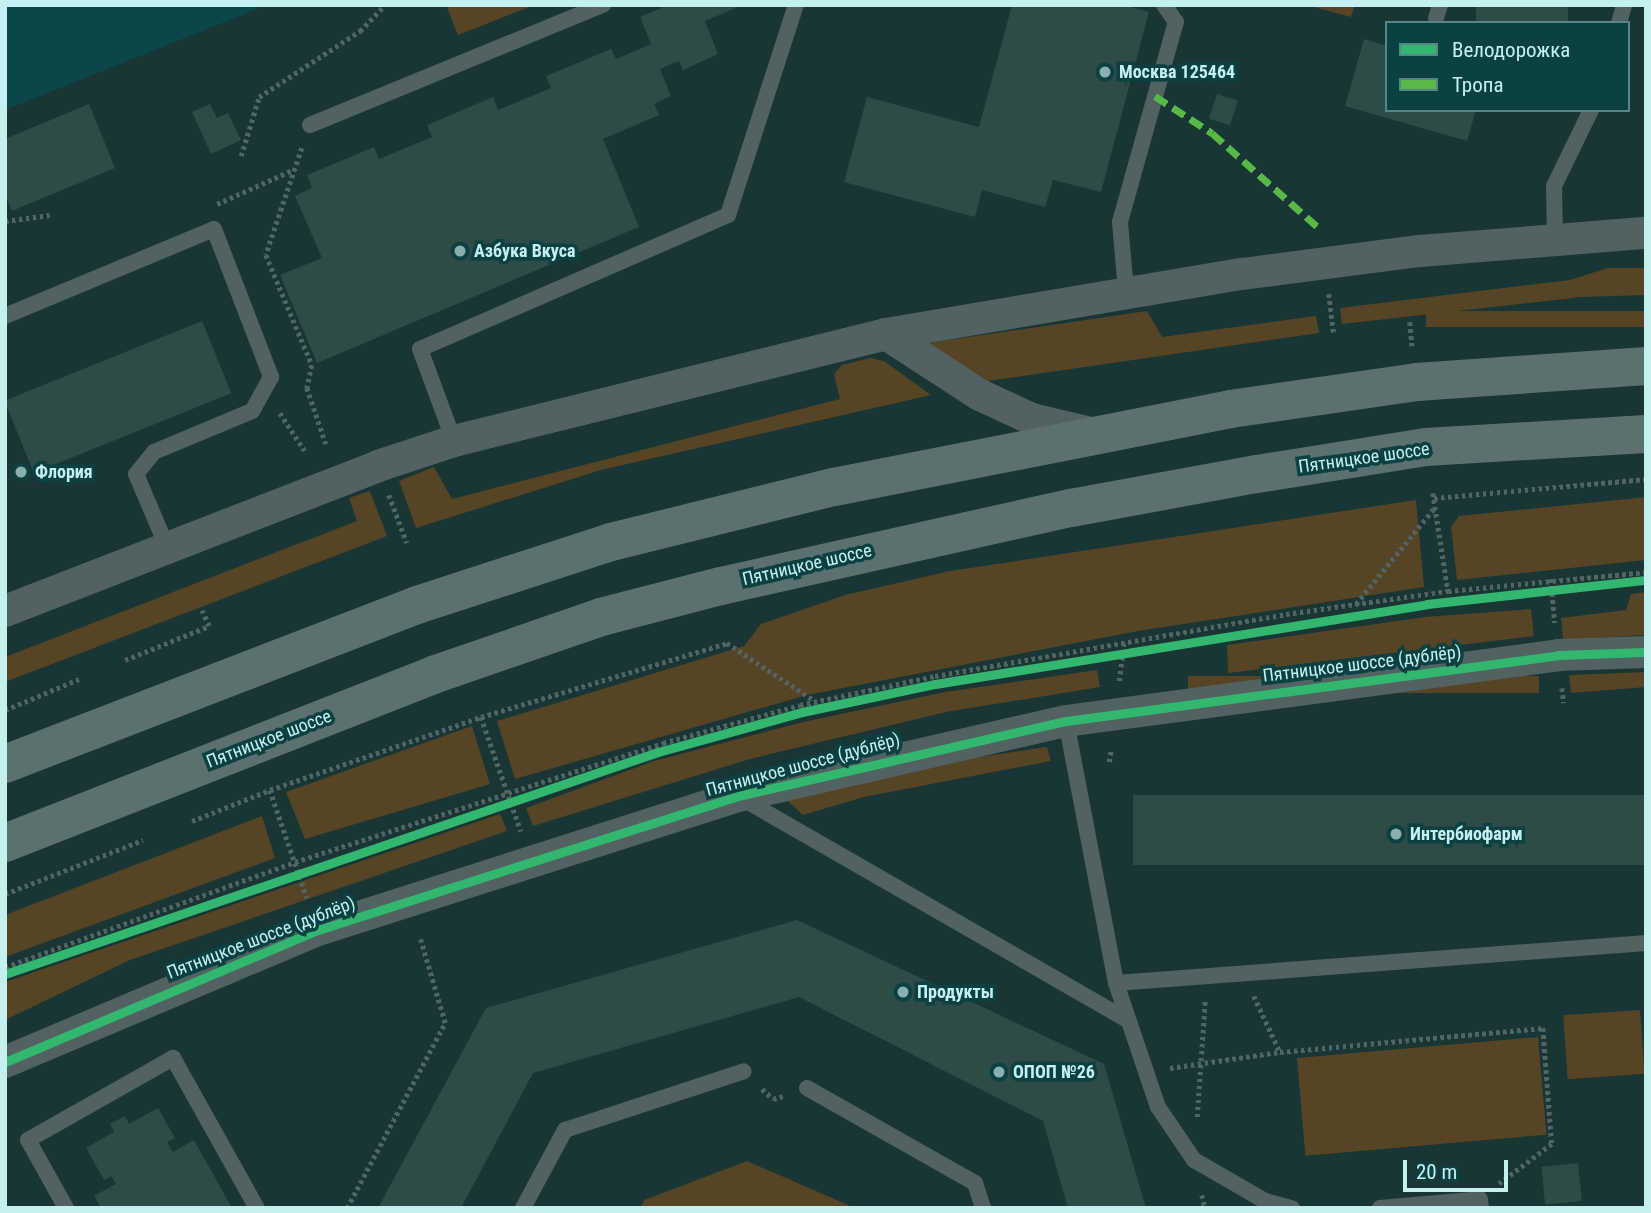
<!DOCTYPE html>
<meta charset="utf-8">
<style>
body{margin:0}
#map{position:relative;width:1651px;height:1213px;overflow:hidden;background:#193535;font-family:"Roboto Condensed",sans-serif}
div>[style]{position:absolute}
.built>*{inset:0;background:#0d4648}
.green>*{inset:0;background:#564524;transform-origin:0 0}
.building>*{inset:0;background:#2e4b48;transform-origin:0 0}
.path>*{height:4.5px;margin-top:-2.25px;transform-origin:0;background:repeating-linear-gradient(90deg,#536464 0 3.5px,transparent 0 7px)}
.service>*{height:16px;margin:-8px;padding:0 8px;transform-origin:8px;border-radius:8px;background:#526161}
.minor>*{height:32px;margin:-16px;padding:0 16px;transform-origin:16px;border-radius:16px;background:#526161}
.primary>*{height:38px;margin:-19px;padding:0 19px;transform-origin:19px;border-radius:19px;background:#5d7070}
.quiet>*{height:7px;margin-top:-3.5px;transform-origin:0;background:repeating-linear-gradient(90deg,#58b947 0 14px,transparent 0 21px)}
.cycleway>*{height:9px;margin:-4.5px;padding:0 4.5px;transform-origin:4.5px;border-radius:4.5px;background:#33b770}
.dots>*{width:19px;height:19px;translate:-50% -50%;box-sizing:border-box;border:4px solid #0c4142;border-radius:50%}
span{translate:-50% -50%;white-space:nowrap;text-align:center;line-height:1.15;-webkit-text-stroke:7px #0c4142;paint-order:stroke}
.poi-label{font-size:18px;color:#c5f0f0;font-weight:700}
.left{translate:0 -50%;text-align:left}
.street-label{font-size:18px;color:#c5f0f0}
.frame{position:absolute;inset:0;border:7px solid #c5f0f0;pointer-events:none}
.legend{position:absolute;left:1385px;top:21px;width:245px;height:91px;box-sizing:border-box;background:#0c4142;border:2px solid #568788;margin:0;padding:9px 12px;list-style:none;font-size:21px;color:#c5f0f0}
.legend li{display:flex;align-items:center;gap:14px;height:35px}
.legend b{width:35px;border:2px solid #568788}
.scale{position:absolute;left:1403px;top:1160px;width:105px;height:32px;box-sizing:border-box;border:4px solid #c5f0f0;border-top:0;padding-left:9px;font-size:21px;line-height:24px;white-space:nowrap;color:#c5f0f0;-webkit-text-stroke:5px #0c4142;paint-order:stroke}
</style>
<div id="map">
<div class="built">
<i style="clip-path:polygon(5px 5px,267px 5px,5px 110px)"></i>
</div>
<div class="green">
<i style="clip-path:polygon(446px 5px,534px 5px,458px 35px)"></i>
<i style="clip-path:polygon(1307px 5px,1355px 5px,1351px 17px)"></i>
<i style="clip-path:polygon(1608px 268px,1646px 268px,1646px 295px,1581px 297px,1342px 324px,1340px 308px,1570px 280px)"></i>
<i style="clip-path:polygon(1147px 311px,1162px 337px,1316px 316px,1319px 333px,988px 381px,928px 343px)"></i>
<i style="left:1646px;top:311px;width:16px;height:220px;rotate:90deg"></i>
<i style="clip-path:polygon(870px 358px,884px 361px,931px 395px,601px 470px,416px 528px,399px 481px,434px 467px,452px 499px,840px 399px,834px 374px,842px 365px)"></i>
<i style="clip-path:polygon(370px 491px,387px 536px,5px 682px,5px 657px,357px 521px,349px 498px)"></i>
<i style="clip-path:polygon(1646px 497px,1646px 560px,1457px 580px,1451px 527px,1459px 516px)"></i>
<i style="clip-path:polygon(1416px 500px,1424px 587px,1138px 631px,807px 695px,515px 779px,497px 721px,744px 646px,761px 624px,845px 595px,950px 571px)"></i>
<i style="clip-path:polygon(1646px 592px,1646px 635px,1563px 640px,1561px 618px,1626px 610px,1631px 594px)"></i>
<i style="clip-path:polygon(1531px 609px,1534px 636px,1228px 673px,1227px 645px,1425px 617px)"></i>
<i style="clip-path:polygon(1097px 670px,1100px 687px,946px 712px,750px 759px,533px 826px,526px 808px,654px 761px,803px 722px,945px 692px)"></i>
<i style="clip-path:polygon(1646px 672px,1646px 687px,1571px 693px,1569px 675px)"></i>
<i style="left:1539px;top:676px;width:17px;height:351px;rotate:90deg"></i>
<i style="clip-path:polygon(472px 726px,490px 784px,305px 839px,286px 792px)"></i>
<i style="clip-path:polygon(1047px 747px,1051px 761px,864px 797px,803px 815px,783px 797px,933px 764px)"></i>
<i style="clip-path:polygon(500px 814px,507px 831px,130px 960px,5px 1020px,5px 982px)"></i>
<i style="clip-path:polygon(262px 816px,275px 858px,5px 957px,5px 915px)"></i>
<i style="left:1640px;top:1010px;width:64px;height:77px;rotate:86deg"></i>
<i style="left:1538px;top:1037px;width:98px;height:242px;rotate:85deg"></i>
<i style="clip-path:polygon(747px 1161px,855px 1208px,641px 1208px,644px 1200px)"></i>
</div>
<div class="building">
<i style="clip-path:polygon(668px 5px,743px 5px,705px 21px,718px 54px,683px 70px,679px 61px,660px 69px,671px 96px,654px 104px,659px 115px,603px 139px,639px 227px,317px 363px,280px 275px,322px 258px,295px 196px,312px 188px,307px 175px,374px 147px,379px 159px,432px 137px,427px 125px,493px 97px,498px 110px,551px 88px,546px 76px,611px 49px,616px 59px,651px 44px,640px 17px)"></i>
<i style="clip-path:polygon(1012px 5px,1124px 5px,1149px 12px,1101px 192px,1053px 180px,1045px 207px,982px 190px,975px 217px,844px 182px,867px 97px,979px 127px)"></i>
<i style="left:1476px;top:5px;width:92px;height:19px"></i>
<i style="clip-path:polygon(1364px 39px,1387px 46px,1387px 110px,1476px 110px,1467px 141px,1345px 106px)"></i>
<i style="left:1217px;top:94px;width:22px;height:26px;rotate:18deg"></i>
<i style="clip-path:polygon(89px 104px,115px 168px,12px 211px,5px 195px,5px 139px)"></i>
<i style="clip-path:polygon(210px 104px,217px 118px,228px 113px,241px 140px,211px 154px,192px 112px)"></i>
<i style="left:202px;top:321px;width:78px;height:213px;rotate:68deg"></i>
<i style="left:1646px;top:795px;width:70px;height:513px;rotate:90deg"></i>
<i style="clip-path:polygon(797px 920px,1104px 1064px,1146px 1208px,1068px 1208px,1043px 1121px,799px 997px,533px 1073px,461px 1208px,378px 1208px,486px 1008px)"></i>
<i style="clip-path:polygon(158px 1108px,175px 1138px,167px 1142px,173px 1152px,194px 1140px,232px 1208px,101px 1208px,94px 1196px,116px 1184px,111px 1176px,104px 1180px,86px 1148px,114px 1132px,110px 1124px,125px 1116px,129px 1124px)"></i>
<i style="left:1578px;top:1163px;width:38px;height:37px;rotate:84deg"></i>
</div>
<div class="path">
<i style="left:302px;top:148px;width:113px;rotate:108.6deg"></i>
<i style="left:266px;top:255px;width:119px;rotate:67.3deg"></i>
<i style="left:312px;top:365px;width:24px;rotate:102deg"></i>
<i style="left:307px;top:388px;width:59px;rotate:71.3deg"></i>
<i style="left:241px;top:156px;width:62px;rotate:-73deg"></i>
<i style="left:259px;top:97px;width:121px;rotate:-33.2deg"></i>
<i style="left:360px;top:31px;width:36px;rotate:-46deg"></i>
<i style="left:217px;top:204px;width:85px;rotate:-24.2deg"></i>
<i style="left:5px;top:221px;width:45px;rotate:-7.6deg"></i>
<i style="left:1329px;top:294px;width:41px;rotate:83deg"></i>
<i style="left:1410px;top:322px;width:24px;rotate:85deg"></i>
<i style="left:280px;top:413px;width:45px;rotate:56.7deg"></i>
<i style="left:1433px;top:493px;width:99px;rotate:81.3deg"></i>
<i style="left:389px;top:495px;width:51px;rotate:69.4deg"></i>
<i style="left:1434px;top:498px;width:213px;rotate:-5.1deg"></i>
<i style="left:1551px;top:579px;width:44px;rotate:84.8deg"></i>
<i style="left:1356px;top:604px;width:125px;rotate:-50.8deg"></i>
<i style="left:125px;top:660px;width:91px;rotate:-22deg"></i>
<i style="left:209px;top:626px;width:17px;rotate:-115deg"></i>
<i style="left:1119px;top:681px;width:38px;rotate:-83deg"></i>
<i style="left:1562px;top:688px;width:15px;rotate:82deg"></i>
<i style="left:5px;top:710px;width:80px;rotate:-22.7deg"></i>
<i style="left:481px;top:717px;width:121px;rotate:70.7deg"></i>
<i style="left:1109px;top:762px;width:13px;rotate:-81deg"></i>
<i style="left:270px;top:790px;width:223px;rotate:-19.1deg"></i>
<i style="left:481px;top:717px;width:257px;rotate:-16.7deg"></i>
<i style="left:727px;top:643px;width:105px;rotate:33.4deg"></i>
<i style="left:192px;top:821px;width:84px;rotate:-21.7deg"></i>
<i style="left:270px;top:790px;width:114px;rotate:71.1deg"></i>
<i style="left:5px;top:894px;width:148px;rotate:-21.4deg"></i>
<i style="left:5px;top:967px;width:308px;rotate:-19.9deg"></i>
<i style="left:295px;top:862px;width:387px;rotate:-17.9deg"></i>
<i style="left:663px;top:743px;width:142px;rotate:-15.5deg"></i>
<i style="left:800px;top:705px;width:138px;rotate:-12.1deg"></i>
<i style="left:935px;top:676px;width:356px;rotate:-10deg"></i>
<i style="left:1286px;top:614px;width:164px;rotate:-8.1deg"></i>
<i style="left:1448px;top:591px;width:199px;rotate:-5.5deg"></i>
<i style="left:1254px;top:996px;width:62px;rotate:65.1deg"></i>
<i style="left:1280px;top:1052px;width:264px;rotate:-5.2deg"></i>
<i style="left:1543px;top:1028px;width:116px;rotate:85.6deg"></i>
<i style="left:1552px;top:1144px;width:66px;rotate:143deg"></i>
<i style="left:1170px;top:1068px;width:110px;rotate:-8.4deg"></i>
<i style="left:762px;top:1089px;width:15px;rotate:42deg"></i>
<i style="left:773px;top:1099px;width:10px;rotate:-17deg"></i>
<i style="left:1197px;top:1117px;width:117px;rotate:-86.1deg"></i>
<i style="left:1202px;top:1195px;width:13px;rotate:77deg"></i>
<i style="left:347px;top:1208px;width:209px;rotate:-62.1deg"></i>
<i style="left:445px;top:1023px;width:89px;rotate:-106.4deg"></i>
</div>
<div class="service">
<i style="left:1436px;top:18px;width:14px;rotate:-73deg"></i>
<i style="left:1619px;top:23px;width:19px;rotate:-74deg"></i>
<i style="left:310px;top:125px;width:317px;rotate:-22.3deg"></i>
<i style="left:1555px;top:238px;width:52px;rotate:-91.1deg"></i>
<i style="left:1554px;top:186px;width:85px;rotate:-64deg"></i>
<i style="left:1126px;top:291px;width:69px;rotate:-95deg"></i>
<i style="left:1120px;top:222px;width:208px;rotate:-74.4deg"></i>
<i style="left:1176px;top:22px;width:21px;rotate:-125deg"></i>
<i style="left:5px;top:316px;width:226px;rotate:-22.6deg"></i>
<i style="left:214px;top:229px;width:159px;rotate:68.9deg"></i>
<i style="left:271px;top:377px;width:39px;rotate:119deg"></i>
<i style="left:252px;top:411px;width:106px;rotate:157.3deg"></i>
<i style="left:154px;top:452px;width:28px;rotate:129deg"></i>
<i style="left:136px;top:474px;width:79px;rotate:67deg"></i>
<i style="left:454px;top:441px;width:98px;rotate:-110.3deg"></i>
<i style="left:420px;top:349px;width:336px;rotate:-23.5deg"></i>
<i style="left:728px;top:215px;width:221px;rotate:-72.1deg"></i>
<i style="left:1066px;top:721px;width:267px;rotate:79.2deg"></i>
<i style="left:1116px;top:983px;width:131px;rotate:71.3deg"></i>
<i style="left:1158px;top:1107px;width:64px;rotate:55.8deg"></i>
<i style="left:1194px;top:1160px;width:82px;rotate:30deg"></i>
<i style="left:1265px;top:1201px;width:28px;rotate:15deg"></i>
<i style="left:743px;top:799px;width:445px;rotate:29.9deg"></i>
<i style="left:1116px;top:983px;width:532px;rotate:-4.32deg"></i>
<i style="left:807px;top:1088px;width:193px;rotate:29.5deg"></i>
<i style="left:975px;top:1183px;width:26px;rotate:72deg"></i>
<i style="left:66px;top:1208px;width:78px;rotate:-119.2deg"></i>
<i style="left:28px;top:1140px;width:167px;rotate:-29.5deg"></i>
<i style="left:173px;top:1058px;width:172px;rotate:60.8deg"></i>
<i style="left:523px;top:1208px;width:89px;rotate:-61.7deg"></i>
<i style="left:565px;top:1130px;width:188px;rotate:-18.2deg"></i>
<i style="left:1380px;top:1208px;width:100px;rotate:-5.1deg"></i>
<i style="left:1480px;top:1199px;width:9px;rotate:84deg"></i>
</div>
<div class="minor">
<i style="left:886px;top:334px;width:112px;rotate:33deg"></i>
<i style="left:980px;top:395px;width:57px;rotate:24.8deg"></i>
<i style="left:1032px;top:419px;width:61px;rotate:13.3deg"></i>
<i style="left:5px;top:611px;width:400px;rotate:-21.2deg"></i>
<i style="left:378px;top:466px;width:80px;rotate:-18.2deg"></i>
<i style="left:454px;top:441px;width:445px;rotate:-13.9deg"></i>
<i style="left:886px;top:334px;width:361px;rotate:-9.6deg"></i>
<i style="left:1242px;top:274px;width:179px;rotate:-7.4deg"></i>
<i style="left:1420px;top:251px;width:227px;rotate:-4.6deg"></i>
<i style="left:5px;top:1062px;width:340px;rotate:-22.9deg"></i>
<i style="left:318px;top:930px;width:441px;rotate:-17.7deg"></i>
<i style="left:738px;top:796px;width:336px;rotate:-12.9deg"></i>
<i style="left:1066px;top:721px;width:496px;rotate:-7.6deg"></i>
<i style="left:1558px;top:655px;width:88px;rotate:-2deg"></i>
</div>
<div class="primary">
<i style="left:5px;top:764px;width:442px;rotate:-21.1deg"></i>
<i style="left:417px;top:605px;width:204px;rotate:-18deg"></i>
<i style="left:611px;top:542px;width:230px;rotate:-13.9deg"></i>
<i style="left:834px;top:487px;width:404px;rotate:-11.1deg"></i>
<i style="left:1230px;top:409px;width:189px;rotate:-8.2deg"></i>
<i style="left:1417px;top:382px;width:230px;rotate:-4deg"></i>
<i style="left:5px;top:843px;width:460px;rotate:-21.4deg"></i>
<i style="left:433px;top:675px;width:178px;rotate:-19deg"></i>
<i style="left:601px;top:617px;width:124px;rotate:-14.5deg"></i>
<i style="left:721px;top:586px;width:359px;rotate:-12.6deg"></i>
<i style="left:1071px;top:508px;width:189px;rotate:-10.4deg"></i>
<i style="left:1257px;top:474px;width:171px;rotate:-9.1deg"></i>
<i style="left:1426px;top:447px;width:220px;rotate:-3.4deg"></i>
</div>
<div class="quiet">
<i style="left:1155px;top:96px;width:68px;rotate:33deg"></i>
<i style="left:1212px;top:133px;width:144px;rotate:41.6deg"></i>
</div>
<div class="cycleway">
<i style="left:5px;top:974px;width:690px;rotate:-18.78deg"></i>
<i style="left:658px;top:752px;width:149px;rotate:-15.5deg"></i>
<i style="left:802px;top:712px;width:136px;rotate:-11.9deg"></i>
<i style="left:935px;top:684px;width:498px;rotate:-9.2deg"></i>
<i style="left:1427px;top:604px;width:220px;rotate:-6.3deg"></i>
<i style="left:5px;top:1062px;width:340px;rotate:-22.9deg"></i>
<i style="left:318px;top:930px;width:441px;rotate:-17.7deg"></i>
<i style="left:738px;top:796px;width:336px;rotate:-12.9deg"></i>
<i style="left:1066px;top:721px;width:496px;rotate:-7.6deg"></i>
<i style="left:1558px;top:655px;width:88px;rotate:-2deg"></i>
</div>
<div class="dots">
<i style="left:1105px;top:72px;background:#89afaf"></i>
<i style="left:460px;top:251px;background:#89afaf"></i>
<i style="left:21px;top:472px;background:#89afaf"></i>
<i style="left:1396px;top:834px;background:#89afaf"></i>
<i style="left:903px;top:992px;background:#89afaf"></i>
<i style="left:999px;top:1072px;background:#89afaf"></i>
</div>
<div class="poi-label">
<span class="left" style="left:1119px;top:72px">Москва 125464</span>
<span class="left" style="left:474px;top:251px">Азбука Вкуса</span>
<span class="left" style="left:35px;top:472px">Флория</span>
<span class="left" style="left:1410px;top:834px">Интербиофарм</span>
<span class="left" style="left:917px;top:992px">Продукты</span>
<span class="left" style="left:1013px;top:1072px">ОПОП №26</span>
</div>
<div class="street-label">
<span style="left:1364px;top:458px;rotate:-8deg">Пятницкое шоссе</span>
<span style="left:807px;top:565px;rotate:-13deg">Пятницкое шоссе</span>
<span style="left:1362px;top:664px;rotate:-7deg">Пятницкое шоссе (дублёр)</span>
<span style="left:269px;top:739px;rotate:-21deg">Пятницкое шоссе</span>
<span style="left:803px;top:765px;rotate:-15deg">Пятницкое шоссе (дублёр)</span>
<span style="left:261px;top:938px;rotate:-21deg">Пятницкое шоссе (дублёр)</span>
</div>
<div class="frame"></div>
<ul class="legend">
<li><b style="height:9px;background:#33b770"></b>Велодорожка</li>
<li><b style="height:9px;background:#58b947"></b>Тропа</li>
</ul>
<div class="scale">20 m</div>
</div>
